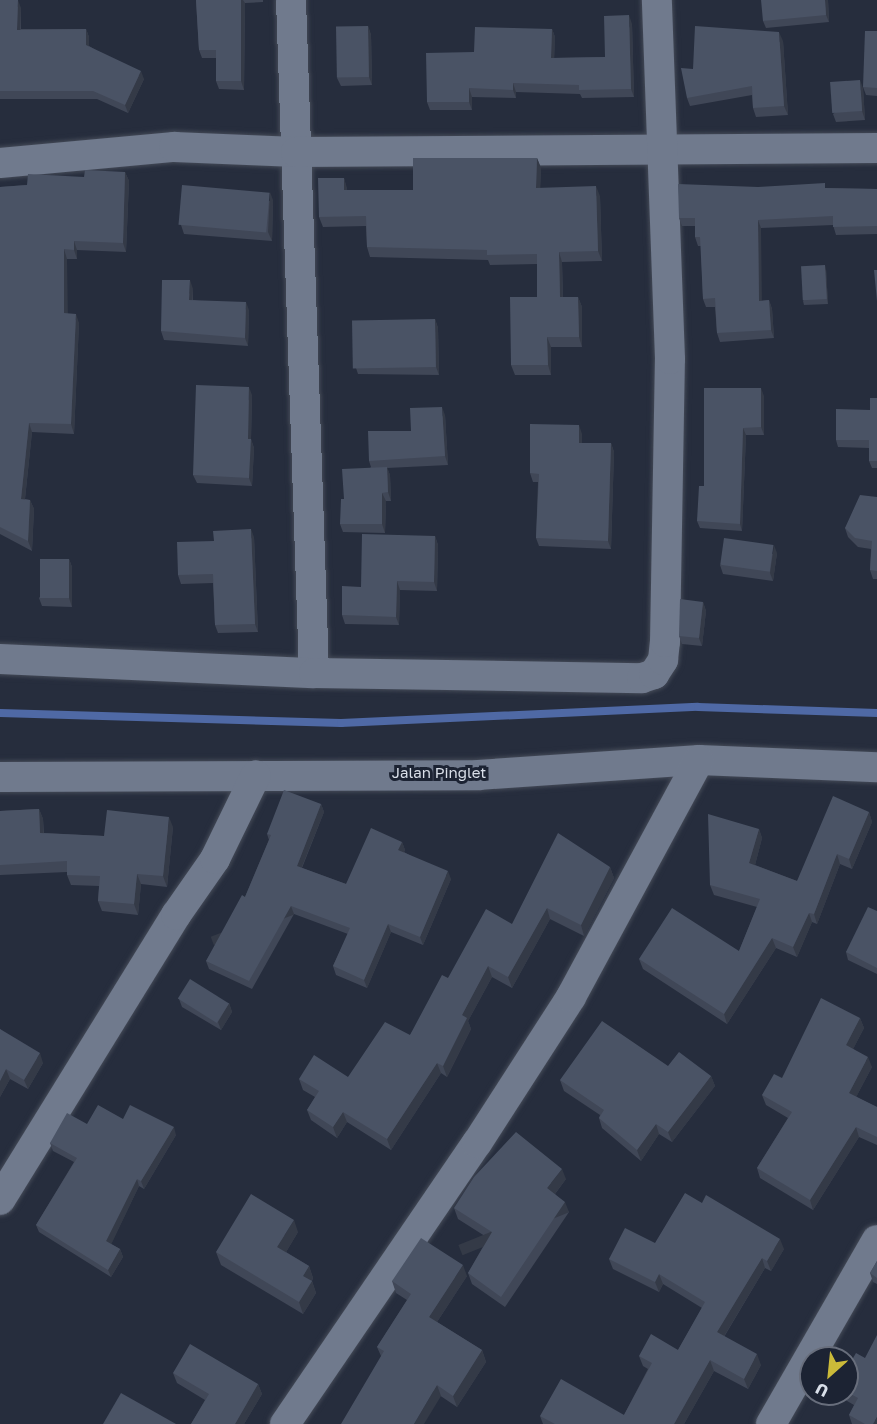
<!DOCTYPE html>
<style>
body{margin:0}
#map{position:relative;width:877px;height:1424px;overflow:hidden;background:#262d3d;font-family:"Golos Text",sans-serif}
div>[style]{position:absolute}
.stream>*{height:8px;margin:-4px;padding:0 4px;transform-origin:4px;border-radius:4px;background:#4f69a5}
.roads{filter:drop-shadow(0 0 2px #444a57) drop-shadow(0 0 2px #444a57)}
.street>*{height:30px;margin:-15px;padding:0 15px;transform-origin:15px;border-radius:15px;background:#707a8d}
.wall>*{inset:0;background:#404757}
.shaded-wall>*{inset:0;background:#343a47;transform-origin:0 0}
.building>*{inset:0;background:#4a5365;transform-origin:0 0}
span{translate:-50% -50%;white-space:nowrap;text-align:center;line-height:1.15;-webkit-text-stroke:6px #1c2333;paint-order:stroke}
.street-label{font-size:15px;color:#d9dfe9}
.north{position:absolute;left:799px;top:1346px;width:60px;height:60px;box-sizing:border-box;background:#1c2333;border:2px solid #686e7c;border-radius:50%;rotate:207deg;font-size:16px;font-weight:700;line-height:24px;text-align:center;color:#d9dfe9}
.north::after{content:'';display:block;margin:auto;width:21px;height:27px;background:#cbba39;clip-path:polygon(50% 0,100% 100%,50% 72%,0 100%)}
</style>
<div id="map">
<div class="stream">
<i style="left:0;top:713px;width:341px;rotate:1.7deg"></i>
<i style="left:341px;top:723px;width:357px;rotate:-2.6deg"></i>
<i style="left:698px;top:707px;width:179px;rotate:1.9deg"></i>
</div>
<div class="roads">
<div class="street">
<i style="left:291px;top:0;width:673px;rotate:88.04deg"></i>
<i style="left:0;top:163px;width:175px;rotate:-5.3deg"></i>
<i style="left:174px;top:147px;width:122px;rotate:2.3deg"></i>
<i style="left:296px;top:152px;width:581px;rotate:-0.39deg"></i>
<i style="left:0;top:659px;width:314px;rotate:2.6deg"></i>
<i style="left:314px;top:673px;width:328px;rotate:0.9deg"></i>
<i style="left:642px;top:678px;width:13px;rotate:-18deg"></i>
<i style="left:654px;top:674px;width:17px;rotate:-57deg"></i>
<i style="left:663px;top:660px;width:18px;rotate:-84deg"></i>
<i style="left:665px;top:642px;width:283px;rotate:-89deg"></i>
<i style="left:670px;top:359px;width:359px;rotate:-92.1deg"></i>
<i style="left:0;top:777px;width:478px;rotate:-0.2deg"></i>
<i style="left:478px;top:775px;width:222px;rotate:-3.9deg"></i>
<i style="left:699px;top:760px;width:178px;rotate:2.3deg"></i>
<i style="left:0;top:1200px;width:335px;rotate:-58.3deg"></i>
<i style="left:176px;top:915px;width:68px;rotate:-55.1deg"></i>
<i style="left:215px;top:859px;width:93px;rotate:-64deg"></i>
<i style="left:285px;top:1424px;width:340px;rotate:-55.7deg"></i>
<i style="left:477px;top:1143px;width:174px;rotate:-57.2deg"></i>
<i style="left:571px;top:997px;width:269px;rotate:-61.6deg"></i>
<i style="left:771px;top:1424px;width:212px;rotate:-60.1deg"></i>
</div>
</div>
<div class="wall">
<i style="clip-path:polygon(0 0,21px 8px,21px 29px,86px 29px,89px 37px,89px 46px,144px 79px,128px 113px,97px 99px,0 99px)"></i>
<i style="clip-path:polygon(196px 0,263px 0,263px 2px,245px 3px,244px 90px,219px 89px,216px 81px,216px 58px,202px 58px,199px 50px)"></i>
<i style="clip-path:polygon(828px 0,829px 22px,766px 28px,763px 21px)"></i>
<i style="clip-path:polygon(632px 24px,634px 97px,582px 98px,580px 94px,516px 92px,516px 98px,472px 97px,472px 110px,430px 110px,427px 102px,474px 52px,552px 29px,555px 37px,554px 58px,605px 57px)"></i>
<i style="clip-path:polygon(368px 26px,371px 35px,372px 85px,341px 86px,337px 78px)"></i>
<i style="clip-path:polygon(877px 31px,877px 96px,866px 95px,863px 87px)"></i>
<i style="clip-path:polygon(783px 41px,788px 115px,756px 117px,753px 108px,752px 95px,690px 106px,687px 98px,693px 69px)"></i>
<i style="clip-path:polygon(863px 88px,865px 120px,836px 122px,833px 114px)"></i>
<i style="clip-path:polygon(537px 158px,541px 168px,540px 188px,600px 196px,602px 261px,562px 262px,563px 297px,578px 297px,582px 307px,582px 347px,551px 347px,551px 375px,515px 375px,511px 365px,537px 297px,537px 264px,490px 265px,488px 260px,370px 257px,367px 247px,366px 226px,323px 227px,319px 217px,344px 178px,347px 190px,413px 190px)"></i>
<i style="clip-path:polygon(125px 172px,129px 181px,126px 252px,77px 250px,77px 259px,67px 259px,67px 313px,79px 323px,74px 434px,32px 432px,25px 499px,30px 500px,34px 509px,32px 551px,0 534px,0 187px,27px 185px)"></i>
<i style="clip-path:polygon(758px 187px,877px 189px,877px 234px,836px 235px,833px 225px,761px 228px,761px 301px,769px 300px,772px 309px,774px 338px,720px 342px,717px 333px,715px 307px,706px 307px,703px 299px,701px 246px,698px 246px,695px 237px,695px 226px,682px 226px,679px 218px)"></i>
<i style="clip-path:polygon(273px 200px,272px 241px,184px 234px,181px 225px)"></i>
<i style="clip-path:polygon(826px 269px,828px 304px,804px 305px,803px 301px)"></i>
<i style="clip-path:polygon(193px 289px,193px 300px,249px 310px,248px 346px,164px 340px,161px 331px)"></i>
<i style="clip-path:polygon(435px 319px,438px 328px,439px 375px,358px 374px,355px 365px)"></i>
<i style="clip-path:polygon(252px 395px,251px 439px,254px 448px,252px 486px,197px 483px,193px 475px)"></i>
<i style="clip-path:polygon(764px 396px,764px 435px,746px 435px,742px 531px,700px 528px,697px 521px,704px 486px)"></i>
<i style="clip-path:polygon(877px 398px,877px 468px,872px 468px,869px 461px,869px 448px,838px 447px,836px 440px,870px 410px)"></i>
<i style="clip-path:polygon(445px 415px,448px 465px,387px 468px,390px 475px,391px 501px,386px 501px,385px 533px,343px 532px,340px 524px,344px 499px,371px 467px,369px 461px,411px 431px)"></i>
<i style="clip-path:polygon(582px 434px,582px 443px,611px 443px,614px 452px,611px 549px,539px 546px,536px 538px,538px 482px,533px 482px,530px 473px)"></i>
<i style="clip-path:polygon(877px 497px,877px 579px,873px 579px,870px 570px,871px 549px,858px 547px,848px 537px,845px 528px)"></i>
<i style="clip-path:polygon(435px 536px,438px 545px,437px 591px,400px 590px,399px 625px,345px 624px,342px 615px,361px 587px)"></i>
<i style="clip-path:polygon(254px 537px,258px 632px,218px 633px,215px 625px,213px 583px,181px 584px,178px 575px)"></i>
<i style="clip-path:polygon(777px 553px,773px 581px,723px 574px,720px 565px)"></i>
<i style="clip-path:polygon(69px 559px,72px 567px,72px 607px,42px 606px,39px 598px)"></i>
<i style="clip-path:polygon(703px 602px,706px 611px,702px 646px,682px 644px,679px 636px)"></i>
<i style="clip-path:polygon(321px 804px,324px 812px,302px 868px,346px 884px,402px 842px,405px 850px,404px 852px,451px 879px,423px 945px,391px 932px,367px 988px,336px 975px,333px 966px,348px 934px,294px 914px,252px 989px,209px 969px,206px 961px,245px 897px,269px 840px,267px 834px)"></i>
<i style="clip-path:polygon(39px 809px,43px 819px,44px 833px,104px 836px,173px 827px,167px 887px,141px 884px,138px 915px,102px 911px,98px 901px,99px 886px,71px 885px,67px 875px,67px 872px,0 875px,0 811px)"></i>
<i style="clip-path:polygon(869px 812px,872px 822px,852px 869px,840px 864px,817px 924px,812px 922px,797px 957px,776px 948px,727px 1024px,643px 969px,639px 959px,739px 951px,757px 907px,714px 895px,710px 885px,759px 829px,762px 838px,755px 865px,797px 881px)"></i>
<i style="clip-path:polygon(610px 867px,614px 878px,584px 936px,550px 919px,512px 988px,492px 977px,468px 1021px,471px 1029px,447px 1077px,441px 1073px,391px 1150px,347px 1122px,337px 1138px,311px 1120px,307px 1110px,315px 1097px,303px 1090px,299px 1079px,348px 1077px,410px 1035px,448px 978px,512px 924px)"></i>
<i style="clip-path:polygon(877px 911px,877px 974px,848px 960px,846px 952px)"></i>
<i style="clip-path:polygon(179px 999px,229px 1003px,232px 1012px,221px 1030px,182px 1007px)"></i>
<i style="clip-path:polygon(860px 1018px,864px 1028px,853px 1049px,872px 1067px,856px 1097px,877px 1107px,877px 1145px,859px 1137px,813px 1210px,760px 1178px,757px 1168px,788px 1118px,766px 1105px,762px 1095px)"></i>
<i style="clip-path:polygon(0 1029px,43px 1063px,28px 1089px,10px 1079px,0 1097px)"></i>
<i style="clip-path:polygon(668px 1066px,711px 1076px,715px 1086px,672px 1142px,659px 1134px,641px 1161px,602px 1128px,599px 1118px,600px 1115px,564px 1091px,560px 1080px)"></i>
<i style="clip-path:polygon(123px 1119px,176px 1135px,144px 1189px,139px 1186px,111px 1244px,120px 1249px,123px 1257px,111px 1277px,39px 1232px,36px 1225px,74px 1162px,53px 1151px,50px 1143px,87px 1124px)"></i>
<i style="clip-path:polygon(566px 1179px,555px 1194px,569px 1212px,505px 1307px,472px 1284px,468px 1273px,488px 1238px,458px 1219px,454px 1208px)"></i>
<i style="clip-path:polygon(298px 1232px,286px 1252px,309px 1266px,313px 1278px,312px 1281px,316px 1293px,303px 1314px,221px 1265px,216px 1252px)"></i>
<i style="clip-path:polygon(655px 1243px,784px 1249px,771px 1271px,765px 1268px,724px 1337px,761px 1365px,748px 1389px,714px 1371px,684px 1424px,543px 1424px,540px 1416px,624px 1415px,648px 1369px,643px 1366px,639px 1356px,678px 1350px,702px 1308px,663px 1284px,659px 1292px,613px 1269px,609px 1259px)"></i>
<i style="clip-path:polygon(877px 1261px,877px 1284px,873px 1282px,870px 1273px)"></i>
<i style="clip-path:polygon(467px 1276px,437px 1322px,482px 1350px,486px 1362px,457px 1407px,381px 1356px,377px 1347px,407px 1300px,396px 1293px,392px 1281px)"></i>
<i style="clip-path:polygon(847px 1364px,849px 1365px,877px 1424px,852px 1424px,849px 1415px,854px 1405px,835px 1394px,847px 1394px)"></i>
<i style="clip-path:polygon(173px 1373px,258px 1384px,262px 1394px,244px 1424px,191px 1424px,205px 1400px,177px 1383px)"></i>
</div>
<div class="shaded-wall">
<i style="clip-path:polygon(18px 0,21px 8px,20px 38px,17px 30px)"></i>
<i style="clip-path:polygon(241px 0,243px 0,245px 3px,244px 90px,241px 81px)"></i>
<i style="clip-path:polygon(825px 0,828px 0,829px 22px,826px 15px)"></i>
<i style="clip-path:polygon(629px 15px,632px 24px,634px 97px,631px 89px)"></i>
<i style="clip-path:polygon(368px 26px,371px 35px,372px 85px,369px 77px)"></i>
<i style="clip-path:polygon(86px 29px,89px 37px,89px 53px,86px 45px)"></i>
<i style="clip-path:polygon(552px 29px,555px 37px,554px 67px,551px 58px)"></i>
<i style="clip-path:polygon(779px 32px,783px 41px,788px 115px,784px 106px)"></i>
<i style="clip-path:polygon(141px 71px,144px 79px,128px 113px,125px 105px)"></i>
<i style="clip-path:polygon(860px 80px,863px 88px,865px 120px,862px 111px)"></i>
<i style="clip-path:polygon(513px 83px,516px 92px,516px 98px,513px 90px)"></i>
<i style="clip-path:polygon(469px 88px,472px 97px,472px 110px,469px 102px)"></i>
<i style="clip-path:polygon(537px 158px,541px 168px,540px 198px,536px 188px)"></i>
<i style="clip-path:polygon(125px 172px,129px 181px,126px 252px,123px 243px)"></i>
<i style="clip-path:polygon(344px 178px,347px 188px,348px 200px,344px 190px)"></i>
<i style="clip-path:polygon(596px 186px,600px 196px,602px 261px,598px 251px)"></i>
<i style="clip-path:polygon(270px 192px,273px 200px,272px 241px,268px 232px)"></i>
<i style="clip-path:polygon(758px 220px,761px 228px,762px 309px,759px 301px)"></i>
<i style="clip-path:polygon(74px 241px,77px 250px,77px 259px,74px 250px)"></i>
<i style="clip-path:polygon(64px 249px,67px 259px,68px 322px,64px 313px)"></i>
<i style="clip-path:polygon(559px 252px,562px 262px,563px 307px,560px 297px)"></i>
<i style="clip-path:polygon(825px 265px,826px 269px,828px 304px,827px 299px)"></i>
<i style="clip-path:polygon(190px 280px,193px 289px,192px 309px,189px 300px)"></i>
<i style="clip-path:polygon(578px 297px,582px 307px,582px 347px,579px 337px)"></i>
<i style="clip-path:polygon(769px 300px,772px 309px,774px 338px,771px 330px)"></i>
<i style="clip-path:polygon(246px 302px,249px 310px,248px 346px,245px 338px)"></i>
<i style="clip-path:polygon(76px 314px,79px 323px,74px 434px,71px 424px)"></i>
<i style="clip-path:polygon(435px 319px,438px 328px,439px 375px,436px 367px)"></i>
<i style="clip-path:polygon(547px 337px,551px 347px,551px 375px,548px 365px)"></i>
<i style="clip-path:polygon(249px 387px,252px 395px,251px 441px,251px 439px,254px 448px,252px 486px,249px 478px,248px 439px)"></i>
<i style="clip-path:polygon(761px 388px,764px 396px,764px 435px,761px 427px)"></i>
<i style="clip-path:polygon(442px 407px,445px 415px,448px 465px,445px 456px)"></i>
<i style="clip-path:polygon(29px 423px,32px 432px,24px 508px,21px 499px)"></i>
<i style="clip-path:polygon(579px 425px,582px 434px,582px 451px,579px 443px)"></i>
<i style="clip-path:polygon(743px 428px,746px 435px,742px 531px,740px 524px)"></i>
<i style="clip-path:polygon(611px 443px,614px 452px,611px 549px,608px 541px)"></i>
<i style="clip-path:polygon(387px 467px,390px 475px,391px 501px,388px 492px)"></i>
<i style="clip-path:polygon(382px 493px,386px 501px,385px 533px,382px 524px)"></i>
<i style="clip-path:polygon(30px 500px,34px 509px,32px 551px,28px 541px)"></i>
<i style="clip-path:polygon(251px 529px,254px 537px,258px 632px,255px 624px)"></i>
<i style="clip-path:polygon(435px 536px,438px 545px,437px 591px,434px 582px)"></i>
<i style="clip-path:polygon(774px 545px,777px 553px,773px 581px,770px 573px)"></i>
<i style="clip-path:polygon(69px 559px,72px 567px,72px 607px,69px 598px)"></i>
<i style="clip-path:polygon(397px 581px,400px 590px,399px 625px,396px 617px)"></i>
<i style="clip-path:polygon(703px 602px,706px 611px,702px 646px,699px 638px)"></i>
<i style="clip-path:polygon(321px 804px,324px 812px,299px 874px,297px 866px)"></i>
<i style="clip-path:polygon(39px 809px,43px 819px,44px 844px,40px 833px)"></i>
<i style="clip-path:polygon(869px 812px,872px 822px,852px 869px,849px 859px)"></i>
<i style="clip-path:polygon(169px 817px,173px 827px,167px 887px,163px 876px)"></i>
<i style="clip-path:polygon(759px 829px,762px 838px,753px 873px,749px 863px)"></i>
<i style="clip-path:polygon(402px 842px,405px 850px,401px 858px,398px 850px)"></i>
<i style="clip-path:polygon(837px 854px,840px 864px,817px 924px,814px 914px)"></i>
<i style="clip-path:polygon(610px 867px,614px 878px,584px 936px,581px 925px)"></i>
<i style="clip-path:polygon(448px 871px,451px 879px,423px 945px,420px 937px)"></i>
<i style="clip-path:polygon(137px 874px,141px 884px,138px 915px,134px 904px)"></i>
<i style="left:291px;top:906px;width:9px;height:86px;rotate:69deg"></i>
<i style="clip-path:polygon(547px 908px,550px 919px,512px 988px,508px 977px)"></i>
<i style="clip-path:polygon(809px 913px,812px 922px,797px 957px,793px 947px)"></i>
<i style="clip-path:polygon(388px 924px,391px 932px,367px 988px,364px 980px)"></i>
<i style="clip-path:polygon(772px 938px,776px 948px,727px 1024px,724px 1014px)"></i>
<i style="clip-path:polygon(488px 966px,492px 977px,468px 1021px,471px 1029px,447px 1077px,443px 1066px,462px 1015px)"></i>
<i style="clip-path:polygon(229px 1003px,232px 1012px,221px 1030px,218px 1022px)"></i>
<i style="clip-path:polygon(860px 1018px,864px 1028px,850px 1055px,846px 1045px)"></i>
<i style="clip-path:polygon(40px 1053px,43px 1063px,28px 1089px,24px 1080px)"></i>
<i style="clip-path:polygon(868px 1057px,872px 1067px,853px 1103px,849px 1093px)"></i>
<i style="clip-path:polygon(437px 1063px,441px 1073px,391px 1150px,387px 1139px)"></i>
<i style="clip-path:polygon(6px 1069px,10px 1079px,0 1097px,0 1081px)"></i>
<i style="clip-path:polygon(711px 1076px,715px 1086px,672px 1142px,668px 1132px)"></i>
<i style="clip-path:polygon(343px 1112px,347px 1122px,337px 1138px,333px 1127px)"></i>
<i style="clip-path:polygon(656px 1124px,659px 1134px,641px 1161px,637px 1150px)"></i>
<i style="clip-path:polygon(174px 1127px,176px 1135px,144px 1189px,141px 1181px)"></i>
<i style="clip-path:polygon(856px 1127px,859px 1137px,813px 1210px,810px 1200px)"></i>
<i style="clip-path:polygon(562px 1169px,566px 1179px,551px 1199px,547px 1188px)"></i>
<i style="clip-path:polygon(137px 1179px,139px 1186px,109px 1249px,106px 1241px)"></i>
<i style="left:565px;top:1202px;width:11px;height:115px;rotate:68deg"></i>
<i style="clip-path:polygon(294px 1220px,298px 1232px,282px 1259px,277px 1247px)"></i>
<i style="clip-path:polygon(780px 1239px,784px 1249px,771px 1271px,767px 1261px)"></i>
<i style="clip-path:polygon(120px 1249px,123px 1257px,111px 1277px,108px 1270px)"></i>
<i style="clip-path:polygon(762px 1258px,765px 1268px,720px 1343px,717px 1332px)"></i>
<i style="clip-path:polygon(463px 1265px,467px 1276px,433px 1328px,429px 1317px)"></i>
<i style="clip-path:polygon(309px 1266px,313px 1278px,307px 1288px,303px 1276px)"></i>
<i style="clip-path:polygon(659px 1274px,663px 1284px,659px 1292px,655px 1282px)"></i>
<i style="clip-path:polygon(312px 1281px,316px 1293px,303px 1314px,299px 1302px)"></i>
<i style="clip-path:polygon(482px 1350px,486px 1362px,457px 1407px,453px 1396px)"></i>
<i style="clip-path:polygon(757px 1354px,761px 1365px,748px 1389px,744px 1379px)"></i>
<i style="clip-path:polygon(710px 1360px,714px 1371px,684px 1424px,674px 1424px)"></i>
<i style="clip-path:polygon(258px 1384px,262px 1394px,244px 1424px,235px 1424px)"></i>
<i style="clip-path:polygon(437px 1385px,441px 1396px,424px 1424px,414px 1424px)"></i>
<i style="clip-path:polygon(877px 1417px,877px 1424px,873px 1424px)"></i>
</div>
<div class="building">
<i style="clip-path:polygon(0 0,18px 0,17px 30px,86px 29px,86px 45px,141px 71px,125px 105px,93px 91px,0 91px)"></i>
<i style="clip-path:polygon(196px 0,241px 0,241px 81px,216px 81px,216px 50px,199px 50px)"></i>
<i style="clip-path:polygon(761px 0,825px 0,826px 15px,763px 21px)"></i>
<i style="clip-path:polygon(629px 15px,631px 89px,579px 90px,579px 85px,513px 83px,513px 90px,469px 88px,469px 102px,427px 102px,426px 53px,474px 52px,475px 27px,552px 29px,551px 58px,605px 57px,604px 16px)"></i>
<i style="left:368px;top:26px;width:51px;height:32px;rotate:89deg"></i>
<i style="clip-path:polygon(695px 26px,779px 32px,784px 106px,753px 108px,752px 86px,687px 98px,681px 68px,693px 69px)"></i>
<i style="clip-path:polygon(865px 31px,877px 31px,877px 88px,863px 87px)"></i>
<i style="left:860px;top:80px;width:31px;height:30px;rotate:86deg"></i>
<i style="clip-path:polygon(413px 158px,537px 158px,536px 188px,596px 186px,598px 251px,559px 252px,560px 297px,578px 297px,579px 337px,547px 337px,548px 365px,511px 365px,510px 297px,537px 297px,537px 254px,487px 255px,487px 250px,367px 247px,366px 216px,319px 217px,318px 178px,344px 178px,344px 190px,413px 190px)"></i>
<i style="clip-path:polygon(85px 170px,125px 172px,123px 243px,74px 241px,74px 250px,64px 249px,64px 313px,76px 314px,71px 424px,29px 423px,21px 499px,30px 500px,28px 541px,0 527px,0 187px,27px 185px,28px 174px,84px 177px)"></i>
<i style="clip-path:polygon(825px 183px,825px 188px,877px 189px,877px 226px,833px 227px,833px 216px,758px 220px,759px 301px,769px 300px,771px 330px,717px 333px,715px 298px,703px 299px,700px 237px,695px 237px,695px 218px,679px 218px,678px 184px,758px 187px)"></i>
<i style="left:182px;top:185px;width:88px;height:40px;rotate:5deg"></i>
<i style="left:825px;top:265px;width:34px;height:24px;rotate:87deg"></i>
<i style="clip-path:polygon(874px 270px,877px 270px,877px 301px)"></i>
<i style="clip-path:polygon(162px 280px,190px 280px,189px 300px,246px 302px,245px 338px,161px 331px)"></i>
<i style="left:435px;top:319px;width:48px;height:83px;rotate:89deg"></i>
<i style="clip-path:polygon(196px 385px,249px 387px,248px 439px,251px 439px,249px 478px,193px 475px)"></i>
<i style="clip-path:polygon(704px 388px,761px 388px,761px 427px,743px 428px,740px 524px,697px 521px,699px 486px,704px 486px)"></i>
<i style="clip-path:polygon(870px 398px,877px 398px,877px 461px,869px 461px,869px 440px,836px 440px,836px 409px,870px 410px)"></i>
<i style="clip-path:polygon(442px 407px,445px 456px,369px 461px,368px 431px,411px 431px,410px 408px)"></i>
<i style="clip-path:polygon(530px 424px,579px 425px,579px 443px,611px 443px,608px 541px,536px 538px,539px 474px,530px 473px)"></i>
<i style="clip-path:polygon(387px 467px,388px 492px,382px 493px,382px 524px,340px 524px,341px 499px,344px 499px,342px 469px)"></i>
<i style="clip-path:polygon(860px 495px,877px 497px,877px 571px,870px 570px,872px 541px,855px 538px,845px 528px)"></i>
<i style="clip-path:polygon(251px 529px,255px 624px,215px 625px,213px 574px,178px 575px,177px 542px,214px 541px,213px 531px)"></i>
<i style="clip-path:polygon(362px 534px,435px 536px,434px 582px,397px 581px,396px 617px,342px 615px,342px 586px,361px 587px)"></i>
<i style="left:724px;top:538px;width:50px;height:27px;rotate:8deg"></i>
<i style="left:40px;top:559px;width:29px;height:39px"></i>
<i style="clip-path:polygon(680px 599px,703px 602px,699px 638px,679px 636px)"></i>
<i style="clip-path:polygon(284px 790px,321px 804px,297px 866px,346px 884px,371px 828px,402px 842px,398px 850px,448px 871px,420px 937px,388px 924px,364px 980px,333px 966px,350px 928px,291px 906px,249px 981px,206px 961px,242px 895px,245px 897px,271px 835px,267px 834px)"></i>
<i style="clip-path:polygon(833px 796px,869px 812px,849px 859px,837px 854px,814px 914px,809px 913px,793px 947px,772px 938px,724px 1014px,639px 959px,672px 908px,739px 951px,760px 899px,710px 885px,708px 814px,759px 829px,749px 863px,797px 881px)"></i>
<i style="clip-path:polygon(39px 809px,40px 833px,104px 836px,107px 810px,169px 817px,163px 876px,137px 874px,134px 904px,98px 901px,100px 876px,67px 875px,67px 861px,0 865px,0 811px)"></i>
<i style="clip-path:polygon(558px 833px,610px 867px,581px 925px,547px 908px,508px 977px,488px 966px,462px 1015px,467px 1018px,443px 1066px,437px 1063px,387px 1139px,343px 1112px,333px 1127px,307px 1110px,319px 1091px,299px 1079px,314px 1055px,348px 1077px,385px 1022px,410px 1035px,442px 975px,448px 978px,486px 909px,512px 924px)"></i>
<i style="clip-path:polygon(868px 907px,877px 911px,877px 968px,846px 952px)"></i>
<i style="left:190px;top:979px;width:46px;height:23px;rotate:32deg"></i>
<i style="clip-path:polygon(821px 998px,860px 1018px,846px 1045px,868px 1057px,849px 1093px,877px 1107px,877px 1137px,856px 1127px,810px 1200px,757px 1168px,792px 1112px,762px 1095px,774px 1074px,782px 1078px)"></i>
<i style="clip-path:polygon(602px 1021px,668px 1066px,679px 1052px,711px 1076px,668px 1132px,656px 1124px,637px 1150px,599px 1118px,604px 1110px,560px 1080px)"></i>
<i style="clip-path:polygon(0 1029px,40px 1053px,24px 1080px,6px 1069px,0 1081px)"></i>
<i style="clip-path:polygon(98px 1105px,123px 1119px,130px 1105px,174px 1127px,141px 1181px,137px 1179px,106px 1241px,120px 1249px,108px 1270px,36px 1225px,77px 1158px,50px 1143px,67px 1113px,87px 1124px)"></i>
<i style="clip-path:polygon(516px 1132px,562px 1169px,547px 1188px,565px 1202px,501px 1297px,468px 1273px,492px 1232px,454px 1208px,474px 1177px)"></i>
<i style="clip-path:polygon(685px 1193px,702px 1203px,706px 1195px,780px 1239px,767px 1261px,762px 1258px,717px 1332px,757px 1354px,744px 1379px,710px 1360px,674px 1424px,555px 1424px,540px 1416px,561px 1379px,624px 1415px,652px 1363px,639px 1356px,651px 1334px,678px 1350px,705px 1302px,659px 1274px,655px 1282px,609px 1259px,625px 1228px,655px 1243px)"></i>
<i style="clip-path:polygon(251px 1194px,294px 1220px,277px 1247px,309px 1266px,303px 1276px,312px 1281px,299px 1302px,216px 1252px)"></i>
<i style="clip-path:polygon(421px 1238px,463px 1265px,429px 1317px,482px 1350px,453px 1396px,437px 1385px,414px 1424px,341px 1424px,384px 1351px,377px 1347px,411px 1294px,392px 1281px)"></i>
<i style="clip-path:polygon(877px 1261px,877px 1278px,870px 1273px)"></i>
<i style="clip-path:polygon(877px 1335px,877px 1417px,873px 1424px,865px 1424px,849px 1415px,858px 1398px,847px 1392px,847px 1364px,849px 1365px,856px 1353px,865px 1358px)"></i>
<i style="clip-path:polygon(190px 1344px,258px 1384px,235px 1424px,191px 1424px,209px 1394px,173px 1373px)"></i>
<i style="clip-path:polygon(829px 1353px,837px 1358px,826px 1358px)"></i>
<i style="clip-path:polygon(121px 1393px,176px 1424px,103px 1424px)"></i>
</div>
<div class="street-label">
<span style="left:439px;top:773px">Jalan Pinglet</span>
</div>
<div class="north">U</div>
</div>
